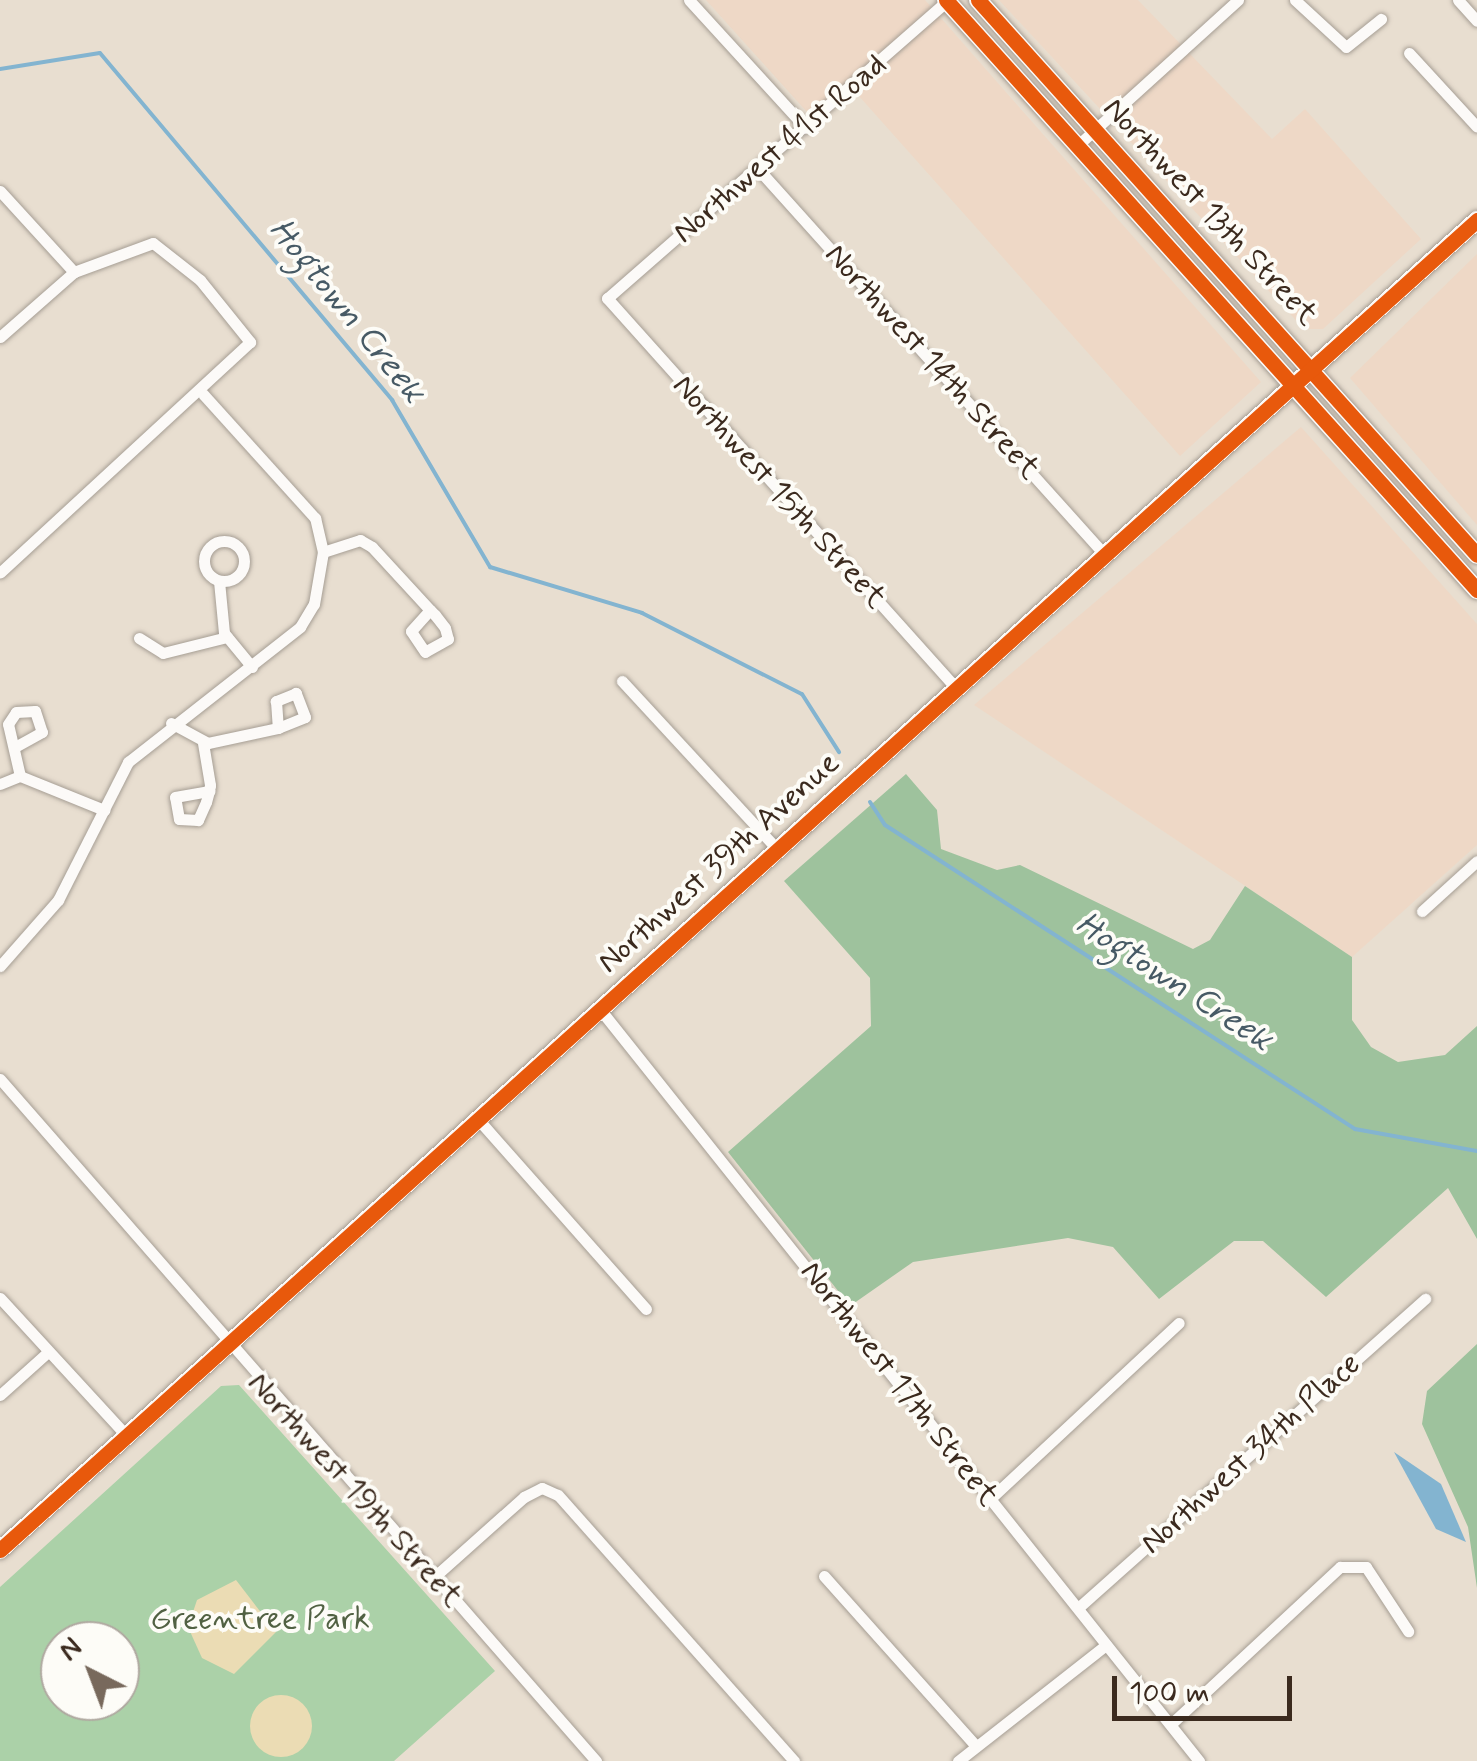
<!DOCTYPE html>
<style>
body{margin:0}
#map{position:relative;width:1477px;height:1761px;overflow:hidden;background:#e8ded0;font-family:Mynerve,sans-serif}
div>[style]{position:absolute}
.built>*{inset:0;background:#eed8c6}
.green>*{inset:0;background:#abd1a8}
.forest>*{inset:0;background:#9ec29d}
.sand>*{inset:0;background:#ebdcb4}
.round{border-radius:50%}
.water>*{inset:0;background:#83b4d0}
.stream>*{height:4px;margin:-2px;padding:0 2px;transform-origin:2px;border-radius:2px;background:#83b4d0}
.roads{filter:drop-shadow(0 0 2px #a69e94) drop-shadow(0 0 2px #a69e94)}
.minor>*{height:11px;margin:-5.5px;padding:0 5.5px;transform-origin:5.5px;border-radius:5.5px;background:#fcfaf8}
.minor>.ring{margin:-5.5px;padding:0;box-sizing:content-box;background:none;border:11px solid #fcfaf8;border-radius:50%}
.primary>*{height:18px;margin:-9px;padding:0 9px;transform-origin:9px;border-radius:9px;background:#fcfaf8}
.cycleway>*{height:15px;margin:-7.5px;padding:0 7.5px;transform-origin:7.5px;border-radius:7.5px;background:#e8590c}
span{translate:-50% -50%;white-space:nowrap;text-align:center;line-height:1.15;-webkit-text-stroke:8px #fdfcf7;paint-order:stroke}
.street-label{font-size:32px;color:#3b2a1e}
.park-label{font-size:32px;color:#516143}
.water-label{font-size:35px;color:#475a65;font-style:italic}
.north{position:absolute;left:40px;top:1621px;width:100px;height:100px;box-sizing:border-box;background:#fdfcf7;border:2px solid #afa8a0;border-radius:50%;rotate:318deg;font-size:28px;font-weight:700;line-height:40px;text-align:center;color:#3b2a1e}
.north::after{content:'';display:block;margin:auto;width:35px;height:45px;background:#78695c;clip-path:polygon(50% 0,100% 100%,50% 72%,0 100%)}
.scale{position:absolute;left:1112px;top:1676px;width:180px;height:45px;box-sizing:border-box;border:5px solid #3b2a1e;border-top:0;padding-left:12px;font-size:30px;line-height:35px;white-space:nowrap;color:#3b2a1e;-webkit-text-stroke:8px #fdfcf7;paint-order:stroke}
</style>
<div id="map">
<div class="built">
<i style="clip-path:polygon(706px 0,925px 0,1261px 382px,1180px 456px,858px 95px,807px 112px)"></i>
<i style="clip-path:polygon(999px 0,1138px 0,1272px 139px,1305px 109px,1421px 239px,1323px 329px,1304px 329px)"></i>
<i style="clip-path:polygon(1477px 254px,1477px 525px,1350px 378px)"></i>
<i style="clip-path:polygon(1301px 427px,1477px 624px,1477px 845px,1352px 957px,974px 705px)"></i>
</div>
<div class="green">
<i style="clip-path:polygon(evenodd,239px 1385px,495px 1671px,394px 1761px,0 1761px,0 1587px,221px 1386px,239px 1385px,60px 1641px,120px 1641px,120px 1701px,60px 1701px,60px 1641px)"></i>
</div>
<div class="forest">
<i style="clip-path:polygon(906px 774px,937px 810px,941px 849px,997px 870px,1020px 865px,1193px 949px,1210px 940px,1245px 886px,1352px 957px,1352px 1020px,1371px 1047px,1398px 1062px,1445px 1055px,1477px 1026px,1477px 1239px,1448px 1188px,1326px 1297px,1263px 1241px,1234px 1241px,1159px 1299px,1113px 1247px,1068px 1238px,913px 1262px,850px 1306px,728px 1152px,871px 1026px,870px 978px,784px 881px)"></i>
<i style="clip-path:polygon(1477px 1344px,1477px 1588px,1468px 1527px,1422px 1424px,1427px 1391px)"></i>
</div>
<div class="sand">
<i style="clip-path:polygon(236px 1580px,276px 1632px,234px 1674px,202px 1658px,188px 1627px,197px 1600px)"></i>
<i class="round" style="left:250px;top:1695px;width:62px;height:62px"></i>
</div>
<div class="water">
<i style="clip-path:polygon(1394px 1452px,1441px 1484px,1466px 1542px,1436px 1529px)"></i>
</div>
<div class="stream">
<i style="left:0;top:69px;width:101px;rotate:-9.1deg"></i>
<i style="left:100px;top:53px;width:454px;rotate:49.9deg"></i>
<i style="left:392px;top:400px;width:194px;rotate:59.6deg"></i>
<i style="left:490px;top:567px;width:159px;rotate:16.8deg"></i>
<i style="left:642px;top:613px;width:179px;rotate:26.9deg"></i>
<i style="left:802px;top:694px;width:69px;rotate:57.5deg"></i>
<i style="left:870px;top:802px;width:27px;rotate:57deg"></i>
<i style="left:885px;top:825px;width:560px;rotate:32.9deg"></i>
<i style="left:1355px;top:1129px;width:124px;rotate:10.2deg"></i>
</div>
<div class="roads">
<div class="minor">
<i style="left:689px;top:0;width:173px;rotate:47.6deg"></i>
<i style="left:948px;top:0;width:453px;rotate:138.8deg"></i>
<i style="left:607px;top:298px;width:522px;rotate:48.18deg"></i>
<i style="left:1295px;top:0;width:69px;rotate:42.7deg"></i>
<i style="left:1346px;top:47px;width:45px;rotate:-38.7deg"></i>
<i style="left:1458px;top:0;width:28px;rotate:48deg"></i>
<i style="left:1409px;top:53px;width:100px;rotate:47.4deg"></i>
<i style="left:1078px;top:145px;width:216px;rotate:-42.2deg"></i>
<i style="left:760px;top:171px;width:515px;rotate:48.07deg"></i>
<i style="left:0;top:191px;width:110px;rotate:47.6deg"></i>
<i style="left:0;top:337px;width:98px;rotate:-41.3deg"></i>
<i style="left:74px;top:272px;width:84px;rotate:-20.2deg"></i>
<i style="left:153px;top:243px;width:60px;rotate:38.2deg"></i>
<i style="left:200px;top:280px;width:80px;rotate:51.1deg"></i>
<i style="left:250px;top:342px;width:340px;rotate:137.3deg"></i>
<i class="ring" style="left:204px;top:541px;width:29px;height:29px"></i>
<i style="left:323px;top:552px;width:39px;rotate:-18deg"></i>
<i style="left:360px;top:540px;width:14px;rotate:30deg"></i>
<i style="left:372px;top:547px;width:86px;rotate:47.4deg"></i>
<i style="left:430px;top:610px;width:7px;rotate:45deg"></i>
<i style="left:435px;top:615px;width:16px;rotate:52deg"></i>
<i style="left:445px;top:628px;width:11px;rotate:75deg"></i>
<i style="left:448px;top:639px;width:26px;rotate:151deg"></i>
<i style="left:425px;top:652px;width:25px;rotate:-124deg"></i>
<i style="left:411px;top:631px;width:28px;rotate:-48deg"></i>
<i style="left:219px;top:581px;width:52px;rotate:84.5deg"></i>
<i style="left:224px;top:633px;width:44px;rotate:50.5deg"></i>
<i style="left:139px;top:638px;width:28px;rotate:32deg"></i>
<i style="left:163px;top:653px;width:66px;rotate:-14deg"></i>
<i style="left:622px;top:681px;width:227px;rotate:47.3deg"></i>
<i style="left:171px;top:723px;width:42px;rotate:28.4deg"></i>
<i style="left:208px;top:743px;width:72px;rotate:-12.1deg"></i>
<i style="left:278px;top:728px;width:29px;rotate:-22deg"></i>
<i style="left:305px;top:717px;width:26px;rotate:-111deg"></i>
<i style="left:296px;top:693px;width:22px;rotate:158deg"></i>
<i style="left:276px;top:701px;width:27px;rotate:86deg"></i>
<i style="left:203px;top:743px;width:43px;rotate:80.5deg"></i>
<i style="left:210px;top:785px;width:6px;rotate:99deg"></i>
<i style="left:209px;top:791px;width:11px;rotate:105deg"></i>
<i style="left:206px;top:802px;width:20px;rotate:114deg"></i>
<i style="left:198px;top:820px;width:19px;rotate:-177deg"></i>
<i style="left:179px;top:819px;width:22px;rotate:-100deg"></i>
<i style="left:175px;top:797px;width:35px;rotate:-10deg"></i>
<i style="left:20px;top:776px;width:91px;rotate:22deg"></i>
<i style="left:0;top:784px;width:22px;rotate:-22deg"></i>
<i style="left:20px;top:776px;width:53px;rotate:-103deg"></i>
<i style="left:8px;top:724px;width:14px;rotate:-56deg"></i>
<i style="left:16px;top:712px;width:19px;rotate:-3deg"></i>
<i style="left:35px;top:711px;width:22px;rotate:72deg"></i>
<i style="left:42px;top:732px;width:31px;rotate:151deg"></i>
<i style="left:1422px;top:911px;width:74px;rotate:-42.3deg"></i>
<i style="left:0;top:966px;width:88px;rotate:-48.7deg"></i>
<i style="left:58px;top:900px;width:155px;rotate:-63.1deg"></i>
<i style="left:128px;top:762px;width:219px;rotate:-38.1deg"></i>
<i style="left:300px;top:627px;width:27px;rotate:-59deg"></i>
<i style="left:314px;top:604px;width:53px;rotate:-80.2deg"></i>
<i style="left:323px;top:552px;width:35px;rotate:-103deg"></i>
<i style="left:315px;top:518px;width:167px;rotate:-132.1deg"></i>
<i style="left:599px;top:1008px;width:963px;rotate:51.45deg"></i>
<i style="left:0;top:1079px;width:906px;rotate:48.85deg"></i>
<i style="left:477px;top:1118px;width:255px;rotate:48.5deg"></i>
<i style="left:0;top:1298px;width:186px;rotate:47.4deg"></i>
<i style="left:0;top:1395px;width:64px;rotate:-41.9deg"></i>
<i style="left:990px;top:1499px;width:258px;rotate:-43deg"></i>
<i style="left:824px;top:1576px;width:228px;rotate:48.2deg"></i>
<i style="left:433px;top:1578px;width:122px;rotate:-41.7deg"></i>
<i style="left:524px;top:1497px;width:20px;rotate:-27deg"></i>
<i style="left:542px;top:1488px;width:17px;rotate:24deg"></i>
<i style="left:558px;top:1495px;width:356px;rotate:48.4deg"></i>
<i style="left:1078px;top:1608px;width:465px;rotate:-41.7deg"></i>
<i style="left:1171px;top:1724px;width:231px;rotate:-42.9deg"></i>
<i style="left:1340px;top:1567px;width:26px"></i>
<i style="left:1366px;top:1567px;width:77px;rotate:56.7deg"></i>
<i style="left:958px;top:1761px;width:188px;rotate:-38.1deg"></i>
</div>
<div class="primary">
<i style="left:946px;top:0;width:794px;rotate:48.01deg"></i>
<i style="left:978px;top:0;width:746px;rotate:48.04deg"></i>
<i style="left:0;top:1550px;width:1988px;rotate:-42deg"></i>
</div>
</div>
<div class="cycleway">
<i style="left:946px;top:0;width:794px;rotate:48.01deg"></i>
<i style="left:978px;top:0;width:746px;rotate:48.04deg"></i>
<i style="left:0;top:1550px;width:1988px;rotate:-42deg"></i>
</div>
<div class="street-label">
<span style="left:780px;top:149px;rotate:-41deg">Northwest 41st Road</span>
<span style="left:1210px;top:212px;rotate:47deg">Northwest 13th Street</span>
<span style="left:932px;top:362px;rotate:48deg">Northwest 14th Street</span>
<span style="left:779px;top:492px;rotate:48deg">Northwest 15th Street</span>
<span style="left:719px;top:863px;rotate:-42deg">Northwest 39th Avenue</span>
<span style="left:899px;top:1384px;rotate:52deg">Northwest 17th Street</span>
<span style="left:1251px;top:1454px;rotate:-42deg">Northwest 34th Place</span>
<span style="left:355px;top:1490px;rotate:48deg">Northwest 19th Street</span>
</div>
<div class="park-label">
<span style="left:260px;top:1619px">Greentree Park</span>
</div>
<div class="water-label">
<span style="left:347px;top:311px;rotate:51deg">Hogtown Creek</span>
<span style="left:1174px;top:982px;rotate:33deg">Hogtown Creek</span>
</div>
<div class="north">N</div>
<div class="scale">100 m</div>
</div>
